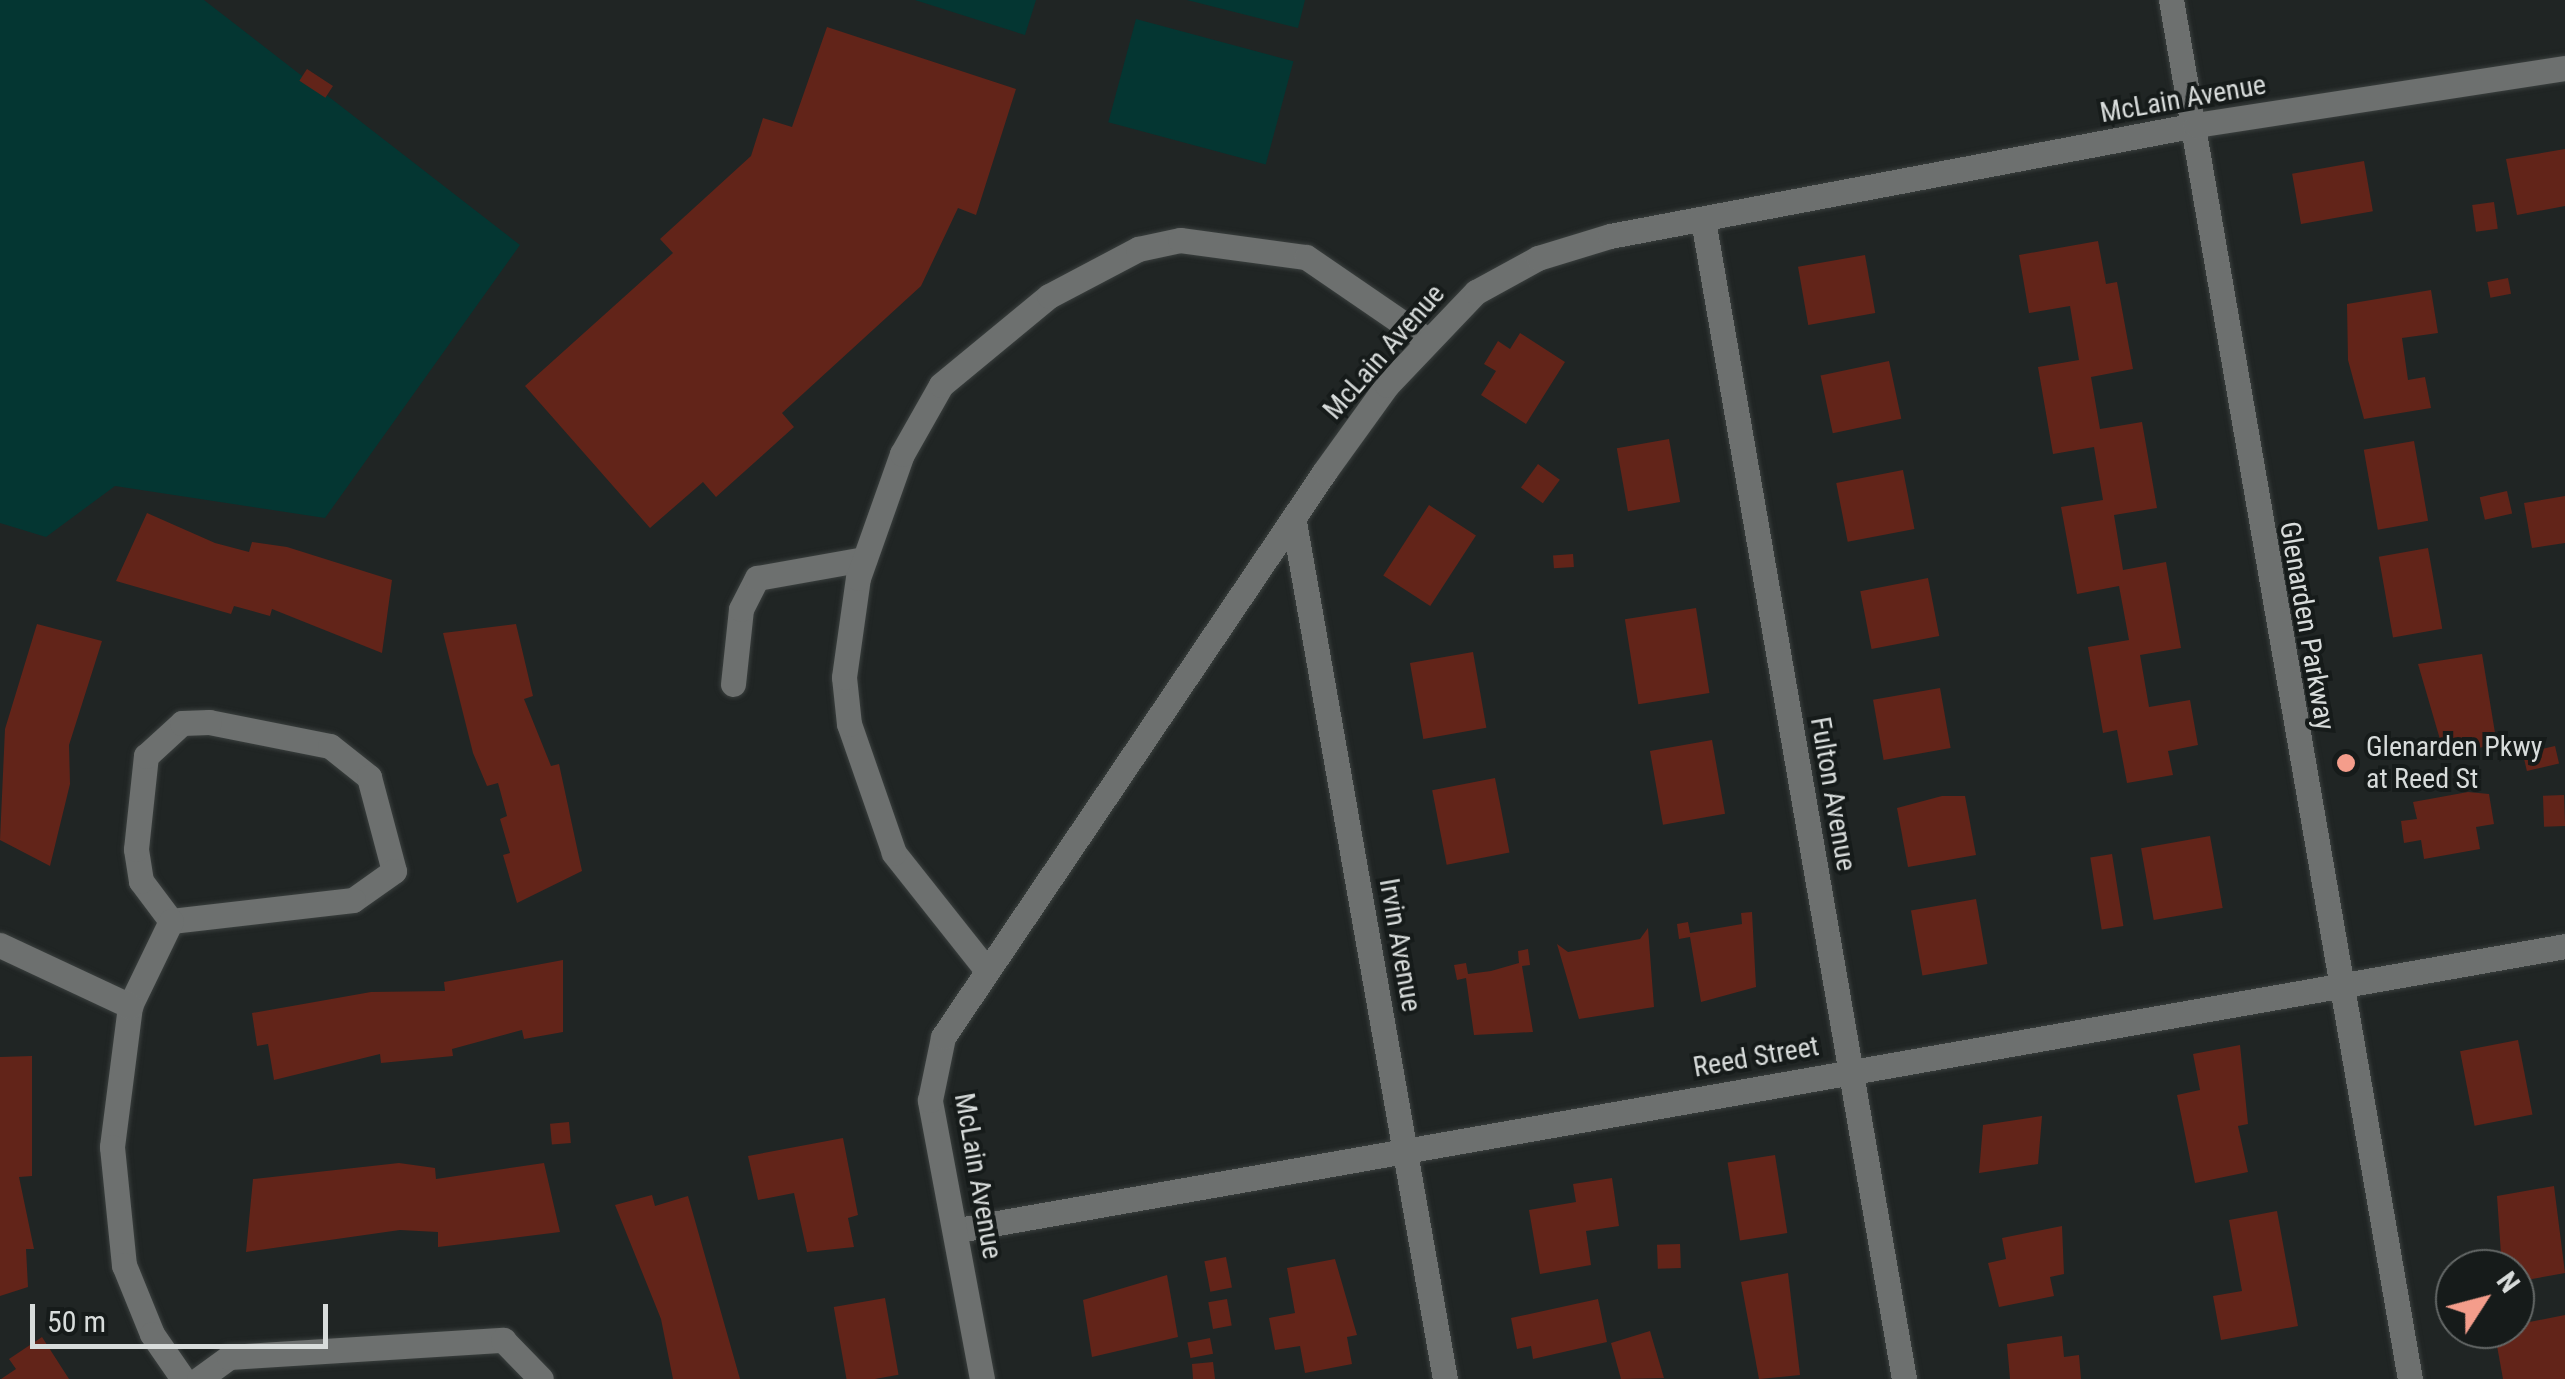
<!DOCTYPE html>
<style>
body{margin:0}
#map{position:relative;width:2565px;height:1379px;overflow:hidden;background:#202524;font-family:"Roboto Condensed",sans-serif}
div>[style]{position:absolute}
.green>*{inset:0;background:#043632;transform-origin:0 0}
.building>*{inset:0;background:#622419;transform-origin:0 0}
.roads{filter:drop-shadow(0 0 2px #3a3f3e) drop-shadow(0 0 2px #3a3f3e)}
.minor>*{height:25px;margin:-12.5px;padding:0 12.5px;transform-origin:12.5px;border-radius:12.5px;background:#6d706f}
.dots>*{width:28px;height:28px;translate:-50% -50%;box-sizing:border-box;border:5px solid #161b1a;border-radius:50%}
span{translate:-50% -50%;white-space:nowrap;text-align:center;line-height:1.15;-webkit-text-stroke:8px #161b1a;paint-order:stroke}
.street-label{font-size:28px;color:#d8dcdb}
.poi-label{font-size:28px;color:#d8dcdb}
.left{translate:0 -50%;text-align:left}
.north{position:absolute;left:2435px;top:1249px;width:100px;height:100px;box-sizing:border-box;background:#161b1a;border:2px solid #646867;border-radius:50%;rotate:54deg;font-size:28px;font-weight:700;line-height:40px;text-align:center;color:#d8dcdb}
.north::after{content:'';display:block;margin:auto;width:35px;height:45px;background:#f49d8b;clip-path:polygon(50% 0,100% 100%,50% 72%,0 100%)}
.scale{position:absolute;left:30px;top:1304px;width:298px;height:45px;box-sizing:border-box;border:5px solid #d8dcdb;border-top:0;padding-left:12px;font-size:30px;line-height:35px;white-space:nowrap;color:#d8dcdb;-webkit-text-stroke:8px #161b1a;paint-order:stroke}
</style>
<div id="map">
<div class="green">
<i style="clip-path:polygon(0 0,204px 0,520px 245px,325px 518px,115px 486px,46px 537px,0 523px)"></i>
<i style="clip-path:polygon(915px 0,1036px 0,1025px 35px)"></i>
<i style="clip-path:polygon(1187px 0,1305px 0,1298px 28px)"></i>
<i style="left:1136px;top:19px;width:163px;height:107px;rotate:15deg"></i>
</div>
<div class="building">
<i style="clip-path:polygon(827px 27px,1016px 89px,976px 215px,958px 208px,921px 286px,782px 413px,794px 427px,716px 497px,703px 482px,650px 528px,525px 386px,673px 253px,660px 239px,751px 156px,763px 118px,792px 127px)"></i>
<i style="left:307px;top:69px;width:31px;height:14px;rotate:33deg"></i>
<i style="clip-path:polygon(2565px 149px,2565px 206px,2517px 215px,2506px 159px)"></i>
<i style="left:2364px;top:161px;width:51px;height:73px;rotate:80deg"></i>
<i style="left:2494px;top:202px;width:27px;height:22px;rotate:82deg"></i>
<i style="clip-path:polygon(2098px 241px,2106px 284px,2117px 282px,2133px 369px,2091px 377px,2100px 429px,2142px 422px,2157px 508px,2114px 515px,2123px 570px,2166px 562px,2181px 648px,2140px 655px,2149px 707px,2190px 700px,2198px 745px,2168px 751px,2173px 775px,2127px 783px,2117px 730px,2103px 733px,2088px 647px,2129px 640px,2119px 586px,2077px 594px,2061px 507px,2103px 500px,2094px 447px,2053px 454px,2038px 367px,2079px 360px,2070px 306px,2029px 313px,2019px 255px)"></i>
<i style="left:1865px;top:255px;width:59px;height:68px;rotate:80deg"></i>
<i style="left:2508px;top:278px;width:16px;height:21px;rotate:79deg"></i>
<i style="clip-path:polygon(2431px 290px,2438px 333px,2402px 338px,2408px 380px,2425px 377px,2431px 408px,2364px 419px,2348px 360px,2347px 304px)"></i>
<i style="clip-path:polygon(1520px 333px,1565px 362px,1526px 424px,1481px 395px,1496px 371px,1484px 364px,1498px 341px,1510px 349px)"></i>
<i style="left:1889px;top:361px;width:59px;height:70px;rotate:78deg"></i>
<i style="left:1669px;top:439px;width:64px;height:53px;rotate:80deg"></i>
<i style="left:2414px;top:441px;width:81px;height:51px;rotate:80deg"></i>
<i style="left:1538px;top:464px;width:27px;height:29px;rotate:36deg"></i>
<i style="left:1903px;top:470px;width:60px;height:68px;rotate:79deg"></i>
<i style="left:2507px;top:491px;width:23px;height:28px;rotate:77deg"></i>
<i style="clip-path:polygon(2565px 496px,2565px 543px,2532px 548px,2524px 503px)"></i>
<i style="left:1429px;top:505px;width:56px;height:84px;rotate:33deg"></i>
<i style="clip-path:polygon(147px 513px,215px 543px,249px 552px,252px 542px,287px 547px,392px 580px,382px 653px,272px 609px,270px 616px,234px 606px,231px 614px,116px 581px)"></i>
<i style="left:2428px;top:548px;width:82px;height:50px;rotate:80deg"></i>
<i style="left:1573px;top:554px;width:13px;height:20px;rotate:86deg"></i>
<i style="left:1928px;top:578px;width:59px;height:69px;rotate:79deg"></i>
<i style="left:1696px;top:608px;width:86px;height:72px;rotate:81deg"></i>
<i style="clip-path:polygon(37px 624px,102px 641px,69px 745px,70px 784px,50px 866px,0 840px,5px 729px)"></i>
<i style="clip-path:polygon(516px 624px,533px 696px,524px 699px,551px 766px,559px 764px,582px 871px,517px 903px,503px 855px,510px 853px,500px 819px,507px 816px,498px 783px,487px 786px,473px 753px,443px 633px)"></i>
<i style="left:1473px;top:652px;width:77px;height:64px;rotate:80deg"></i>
<i style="clip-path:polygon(2482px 654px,2497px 745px,2444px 753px,2418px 664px)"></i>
<i style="left:1940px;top:688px;width:61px;height:68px;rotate:80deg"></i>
<i style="left:1712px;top:740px;width:75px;height:63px;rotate:80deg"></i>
<i style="left:2555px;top:746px;width:18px;height:33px;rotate:77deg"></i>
<i style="left:1495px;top:778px;width:76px;height:64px;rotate:79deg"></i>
<i style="clip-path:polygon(2468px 792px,2489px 794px,2494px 824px,2476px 827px,2480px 849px,2424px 859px,2421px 840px,2404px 843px,2401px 821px,2417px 819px,2413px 802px)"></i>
<i style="left:2564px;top:795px;width:31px;height:21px;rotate:88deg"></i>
<i style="clip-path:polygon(1942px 796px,1965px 796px,1976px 855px,1908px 867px,1897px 808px)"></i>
<i style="left:2210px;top:836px;width:73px;height:70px;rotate:80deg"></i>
<i style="left:2112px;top:854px;width:73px;height:22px;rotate:81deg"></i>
<i style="left:1976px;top:899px;width:66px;height:66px;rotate:80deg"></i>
<i style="clip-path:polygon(1752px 912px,1756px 987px,1701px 1002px,1690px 937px,1679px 939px,1677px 924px,1688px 922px,1690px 933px,1742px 924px,1741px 913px)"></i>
<i style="clip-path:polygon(1648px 928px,1654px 1007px,1579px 1019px,1557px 944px,1568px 952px,1640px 939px)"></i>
<i style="clip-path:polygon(1528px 949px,1530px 965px,1522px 966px,1533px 1032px,1474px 1035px,1466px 978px,1457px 980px,1454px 965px,1466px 963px,1468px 974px,1491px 971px,1519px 963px,1518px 951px)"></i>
<i style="clip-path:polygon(563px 960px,563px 1032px,524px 1039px,522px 1030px,452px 1049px,453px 1056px,381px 1063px,380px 1054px,274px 1080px,268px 1044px,257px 1046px,252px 1013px,371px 992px,445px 991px,444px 982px)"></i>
<i style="left:2518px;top:1040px;width:76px;height:59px;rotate:79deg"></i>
<i style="clip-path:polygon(2240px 1045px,2248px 1124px,2238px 1126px,2248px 1172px,2195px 1183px,2177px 1095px,2200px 1090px,2193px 1054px)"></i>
<i style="clip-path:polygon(32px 1056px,32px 1176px,19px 1177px,34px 1249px,26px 1249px,28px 1287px,0 1296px,0 1057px)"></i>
<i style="clip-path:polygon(2042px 1116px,2038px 1164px,1979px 1173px,1983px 1125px)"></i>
<i style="left:569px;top:1122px;width:21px;height:19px;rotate:85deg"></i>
<i style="clip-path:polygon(843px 1138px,858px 1215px,848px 1218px,854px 1247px,807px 1252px,794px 1193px,758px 1200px,748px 1156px)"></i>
<i style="left:1775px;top:1155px;width:79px;height:48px;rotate:81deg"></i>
<i style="clip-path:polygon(399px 1163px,435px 1168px,436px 1179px,544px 1163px,560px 1232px,438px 1247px,438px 1232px,400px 1230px,246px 1252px,253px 1179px)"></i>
<i style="clip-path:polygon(1612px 1178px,1619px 1226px,1586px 1231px,1591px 1265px,1540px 1274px,1529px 1210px,1576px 1202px,1573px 1184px)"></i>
<i style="clip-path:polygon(2554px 1186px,2565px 1273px,2515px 1282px,2515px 1269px,2502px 1269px,2497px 1196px)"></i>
<i style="clip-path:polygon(652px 1195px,655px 1206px,688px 1196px,740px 1379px,673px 1379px,661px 1319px,615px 1205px)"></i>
<i style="clip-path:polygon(2277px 1211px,2298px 1326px,2221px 1340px,2213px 1296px,2242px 1291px,2229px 1220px)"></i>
<i style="clip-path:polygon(2062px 1226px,2064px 1274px,2050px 1277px,2054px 1296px,1999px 1307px,1988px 1263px,2006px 1259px,2002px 1238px)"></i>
<i style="left:1680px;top:1244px;width:24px;height:23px;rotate:88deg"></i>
<i style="left:1226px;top:1257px;width:31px;height:22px;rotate:79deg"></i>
<i style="clip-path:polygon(1335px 1259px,1357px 1335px,1347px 1337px,1352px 1364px,1305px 1373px,1300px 1346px,1275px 1350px,1269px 1318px,1295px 1313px,1287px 1268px)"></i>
<i style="clip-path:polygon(1788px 1273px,1800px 1375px,1759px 1379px,1741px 1282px)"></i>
<i style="clip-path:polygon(1167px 1275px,1178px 1337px,1092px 1357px,1083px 1300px)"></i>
<i style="left:885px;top:1298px;width:78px;height:52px;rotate:80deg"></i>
<i style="left:1227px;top:1299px;width:27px;height:19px;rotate:80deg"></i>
<i style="clip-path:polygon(1598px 1299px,1607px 1342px,1533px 1359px,1531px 1346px,1517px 1349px,1511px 1318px)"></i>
<i style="clip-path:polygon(2565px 1315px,2565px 1379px,2503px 1379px,2494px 1329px)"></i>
<i style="clip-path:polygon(1650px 1331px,1664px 1378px,1621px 1379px,1611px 1343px)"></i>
<i style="clip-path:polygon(2062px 1336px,2064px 1357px,2079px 1355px,2081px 1379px,2010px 1379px,2007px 1344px)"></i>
<i style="clip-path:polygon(42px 1337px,69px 1379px,1px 1379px,16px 1369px,9px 1359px)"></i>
<i style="left:1210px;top:1338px;width:16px;height:23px;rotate:79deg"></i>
<i style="clip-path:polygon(1213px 1362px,1215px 1379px,1193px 1379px,1192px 1364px)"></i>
</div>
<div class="roads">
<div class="minor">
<i style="left:2171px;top:0;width:1400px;rotate:80.17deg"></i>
<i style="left:1703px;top:220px;width:1176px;rotate:80.16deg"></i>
<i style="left:1294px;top:522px;width:870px;rotate:80.01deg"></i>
<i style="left:733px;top:684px;width:75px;rotate:-83.9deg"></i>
<i style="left:741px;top:609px;width:35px;rotate:-63deg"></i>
<i style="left:757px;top:578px;width:109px;rotate:-10.1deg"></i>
<i style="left:209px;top:722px;width:123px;rotate:11.2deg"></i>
<i style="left:330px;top:746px;width:50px;rotate:38.5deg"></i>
<i style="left:369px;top:777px;width:97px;rotate:75.1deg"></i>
<i style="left:394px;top:871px;width:50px;rotate:144.7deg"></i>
<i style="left:353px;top:900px;width:183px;rotate:173.4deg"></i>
<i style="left:171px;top:921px;width:50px;rotate:-126.9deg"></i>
<i style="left:141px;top:881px;width:32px;rotate:-99deg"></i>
<i style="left:136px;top:849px;width:94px;rotate:-83.9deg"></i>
<i style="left:146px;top:756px;width:49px;rotate:-42.5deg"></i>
<i style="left:182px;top:723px;width:27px;rotate:-2deg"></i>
<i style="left:171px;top:921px;width:94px;rotate:115.8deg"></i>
<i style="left:130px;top:1006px;width:142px;rotate:97.3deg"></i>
<i style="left:112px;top:1147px;width:119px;rotate:84.2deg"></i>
<i style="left:124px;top:1265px;width:74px;rotate:67.9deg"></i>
<i style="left:152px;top:1334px;width:55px;rotate:55.4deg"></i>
<i style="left:0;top:945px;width:144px;rotate:25.1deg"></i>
<i style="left:985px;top:968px;width:147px;rotate:-128.4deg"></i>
<i style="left:894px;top:853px;width:137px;rotate:-109.2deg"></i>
<i style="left:849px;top:724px;width:47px;rotate:-96.1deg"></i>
<i style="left:844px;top:677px;width:100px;rotate:-82deg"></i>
<i style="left:858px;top:578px;width:132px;rotate:-70.5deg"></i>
<i style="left:902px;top:454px;width:79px;rotate:-60.5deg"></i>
<i style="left:941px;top:385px;width:140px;rotate:-39.5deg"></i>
<i style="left:1049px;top:296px;width:101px;rotate:-27.8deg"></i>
<i style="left:1138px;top:249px;width:43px;rotate:-12.1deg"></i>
<i style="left:1180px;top:240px;width:127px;rotate:7.7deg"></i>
<i style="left:1306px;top:257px;width:147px;rotate:34.4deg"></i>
<i style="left:958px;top:1230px;width:1632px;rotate:-10.02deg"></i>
<i style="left:199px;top:1379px;width:37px;rotate:-36deg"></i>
<i style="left:229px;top:1357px;width:275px;rotate:-3.6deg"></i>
<i style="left:503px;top:1340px;width:54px;rotate:45.7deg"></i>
<i style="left:982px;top:1379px;width:284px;rotate:-100.6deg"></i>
<i style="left:930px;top:1100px;width:64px;rotate:-78.3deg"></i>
<i style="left:943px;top:1037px;width:683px;rotate:-55.98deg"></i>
<i style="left:1325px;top:471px;width:106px;rotate:-54.2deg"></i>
<i style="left:1387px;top:385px;width:129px;rotate:-46.3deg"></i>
<i style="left:1476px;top:292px;width:71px;rotate:-28.7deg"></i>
<i style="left:1538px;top:258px;width:75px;rotate:-17deg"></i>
<i style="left:1610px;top:236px;width:596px;rotate:-10.73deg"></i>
<i style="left:2196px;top:125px;width:373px;rotate:-8.8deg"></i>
</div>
</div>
<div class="dots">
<i style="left:2346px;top:763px;background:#f49d8b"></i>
</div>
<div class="street-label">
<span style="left:2183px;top:99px;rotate:-10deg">McLain Avenue</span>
<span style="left:1384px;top:352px;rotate:-49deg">McLain Avenue</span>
<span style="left:2307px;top:626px;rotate:80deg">Glenarden Parkway</span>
<span style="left:1833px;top:794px;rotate:80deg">Fulton Avenue</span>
<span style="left:1400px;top:945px;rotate:80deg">Irvin Avenue</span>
<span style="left:1756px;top:1057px;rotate:-10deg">Reed Street</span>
<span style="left:978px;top:1176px;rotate:80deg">McLain Avenue</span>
</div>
<div class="poi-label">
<span class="left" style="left:2366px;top:763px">Glenarden Pkwy<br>at Reed St</span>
</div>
<div class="north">N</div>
<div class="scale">50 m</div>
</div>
